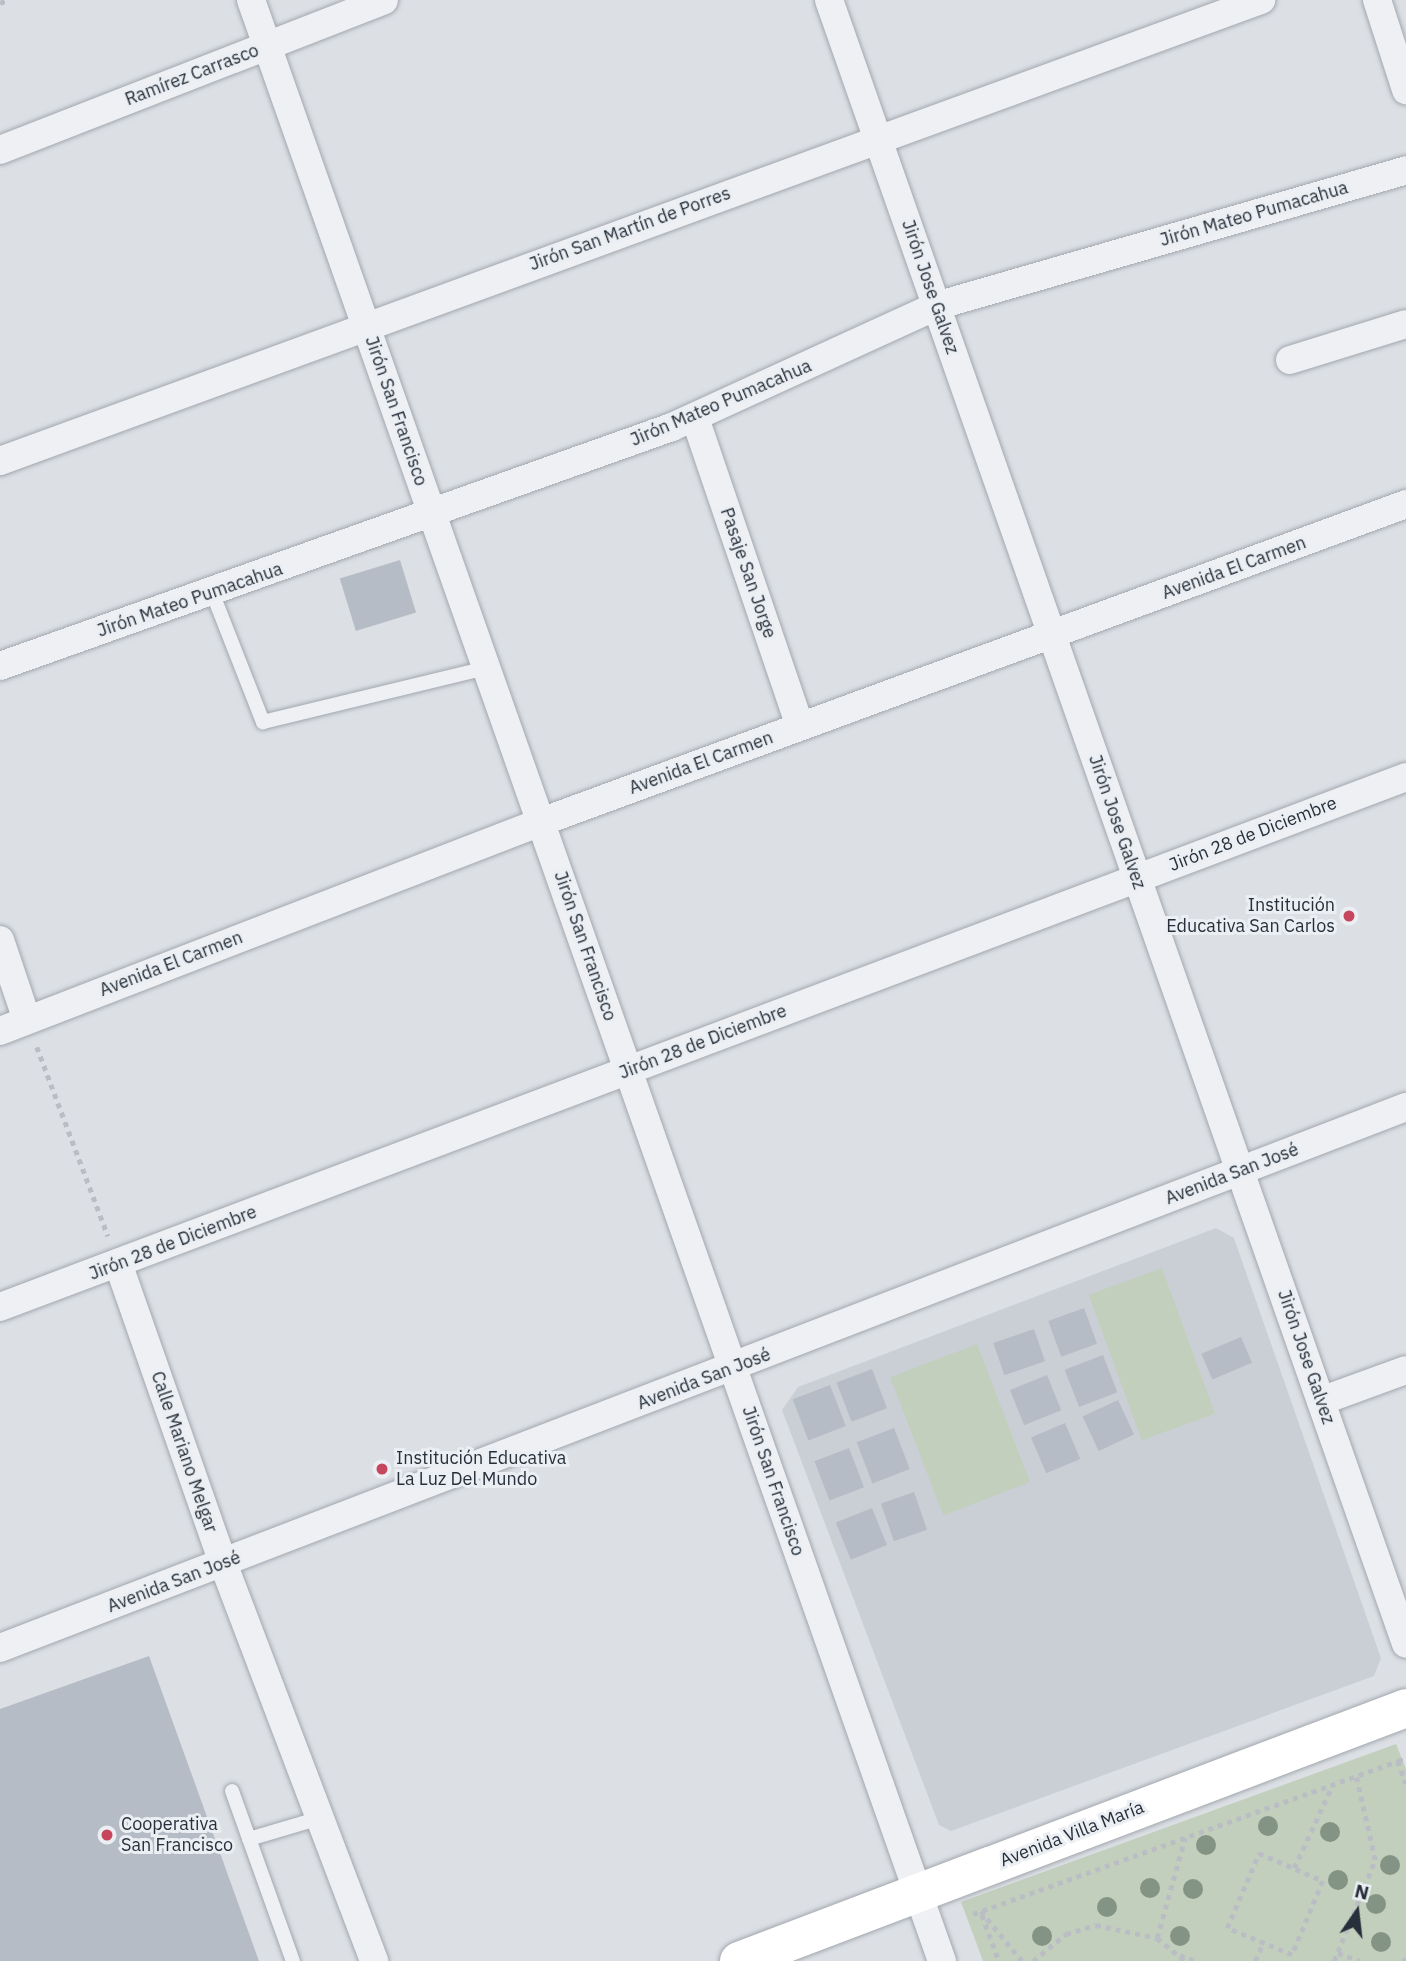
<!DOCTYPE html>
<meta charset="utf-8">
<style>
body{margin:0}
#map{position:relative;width:1406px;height:1961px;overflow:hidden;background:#dce0e5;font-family:"IBM Plex Sans",sans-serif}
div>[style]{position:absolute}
.built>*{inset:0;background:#cacfd6}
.green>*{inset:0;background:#c2cfbd;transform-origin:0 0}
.building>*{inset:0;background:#b6bcc5;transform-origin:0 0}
.path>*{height:4.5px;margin-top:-2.25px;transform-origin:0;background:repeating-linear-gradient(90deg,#babec4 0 5px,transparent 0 10px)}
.roads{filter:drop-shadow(0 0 2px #a2a7ae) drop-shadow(0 0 2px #a2a7ae)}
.lane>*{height:14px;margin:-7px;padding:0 7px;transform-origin:7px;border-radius:7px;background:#eef0f4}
.street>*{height:28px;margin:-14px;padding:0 14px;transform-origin:14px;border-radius:14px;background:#eef0f4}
.secondary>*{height:38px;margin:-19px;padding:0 19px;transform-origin:19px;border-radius:19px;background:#fff}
.trees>*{width:20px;height:20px;margin:-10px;border-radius:50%;background:#849484}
.dots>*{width:19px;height:19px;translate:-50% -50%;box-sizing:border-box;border:4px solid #ebeff3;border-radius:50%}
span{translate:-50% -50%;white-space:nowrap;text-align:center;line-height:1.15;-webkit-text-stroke:6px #ebeff3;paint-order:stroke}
.street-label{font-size:18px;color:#272f3a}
.poi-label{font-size:18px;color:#272f3a}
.right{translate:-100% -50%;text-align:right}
.left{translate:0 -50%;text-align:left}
.north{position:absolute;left:1322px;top:1877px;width:70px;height:70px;-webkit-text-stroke:5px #ebeff3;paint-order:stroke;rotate:14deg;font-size:19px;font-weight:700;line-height:28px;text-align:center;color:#272f3a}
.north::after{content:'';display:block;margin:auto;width:24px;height:32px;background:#272f3a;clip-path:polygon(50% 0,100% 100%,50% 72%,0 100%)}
</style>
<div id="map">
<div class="built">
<i style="clip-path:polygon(1216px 1228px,1234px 1238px,1381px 1658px,1374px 1676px,951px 1831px,939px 1825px,782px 1410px,798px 1387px)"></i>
</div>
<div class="green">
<i style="left:1162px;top:1268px;width:155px;height:78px;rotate:70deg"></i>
<i style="left:977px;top:1344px;width:148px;height:93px;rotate:69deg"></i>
<i style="clip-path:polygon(1396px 1744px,1406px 1769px,1406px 1961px,983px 1961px,961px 1902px)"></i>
</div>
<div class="building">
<i style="left:400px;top:560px;width:55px;height:63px;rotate:73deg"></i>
<i style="left:1084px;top:1308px;width:38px;height:38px;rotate:70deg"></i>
<i style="left:1034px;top:1329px;width:34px;height:43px;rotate:71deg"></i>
<i style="left:1241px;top:1337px;width:28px;height:43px;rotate:67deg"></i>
<i style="left:1103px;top:1355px;width:40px;height:41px;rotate:69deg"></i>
<i style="left:872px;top:1369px;width:42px;height:38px;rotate:69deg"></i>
<i style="left:1047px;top:1375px;width:38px;height:40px;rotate:68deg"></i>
<i style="left:830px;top:1385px;width:44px;height:40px;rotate:69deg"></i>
<i style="left:1118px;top:1400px;width:38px;height:39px;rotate:65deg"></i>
<i style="left:1065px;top:1423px;width:39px;height:37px;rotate:67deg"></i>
<i style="left:894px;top:1428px;width:44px;height:40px;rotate:69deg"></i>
<i style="left:849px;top:1448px;width:42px;height:37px;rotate:69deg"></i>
<i style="left:914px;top:1492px;width:40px;height:35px;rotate:71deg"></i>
<i style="left:872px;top:1508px;width:40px;height:39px;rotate:68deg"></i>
<i style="clip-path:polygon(149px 1656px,259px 1961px,0 1961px,0 1709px)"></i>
</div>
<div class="path">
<i style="left:0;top:3px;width:9px;rotate:-21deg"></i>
<i style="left:37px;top:1047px;width:202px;rotate:69.4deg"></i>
<i style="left:1398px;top:1761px;width:9px;rotate:-21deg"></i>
<i style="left:1259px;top:1853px;width:70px;rotate:23.6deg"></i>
<i style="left:1323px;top:1881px;width:80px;rotate:112.7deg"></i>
<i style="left:1292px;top:1955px;width:70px;rotate:-157.4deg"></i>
<i style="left:1227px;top:1928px;width:82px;rotate:-66.9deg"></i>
<i style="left:1294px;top:1868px;width:93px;rotate:-65.1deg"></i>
<i style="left:981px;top:1911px;width:65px;rotate:50.6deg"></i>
<i style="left:973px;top:1914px;width:452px;rotate:-19.8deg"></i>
<i style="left:1398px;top:1761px;width:24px;rotate:71deg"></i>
<i style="left:982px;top:1915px;width:49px;rotate:69.7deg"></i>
<i style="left:1157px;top:1938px;width:104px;rotate:-74.4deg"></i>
<i style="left:1338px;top:1953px;width:23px;rotate:20deg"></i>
<i style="left:1180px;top:1955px;width:17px;rotate:21deg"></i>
<i style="left:1033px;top:1961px;width:43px;rotate:-39.3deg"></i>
<i style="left:1066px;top:1934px;width:31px;rotate:-17deg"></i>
<i style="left:1096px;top:1925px;width:62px;rotate:12deg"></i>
<i style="left:1157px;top:1938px;width:36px;rotate:39deg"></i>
<i style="left:1255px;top:1961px;width:20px;rotate:-66deg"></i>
<i style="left:1334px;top:1961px;width:109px;rotate:-67.9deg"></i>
<i style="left:1375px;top:1860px;width:86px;rotate:-102.7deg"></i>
<i style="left:1403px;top:1961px;width:4px;rotate:-34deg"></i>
</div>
<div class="roads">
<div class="lane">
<i style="left:212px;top:592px;width:140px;rotate:68.6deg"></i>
<i style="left:263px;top:722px;width:229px;rotate:-13.6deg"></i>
<i style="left:232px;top:1791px;width:181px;rotate:70.3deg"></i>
<i style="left:249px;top:1839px;width:74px;rotate:-16.5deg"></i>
</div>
<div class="street">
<i style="left:251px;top:0;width:2079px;rotate:70.59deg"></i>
<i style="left:829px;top:0;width:1742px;rotate:70.66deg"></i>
<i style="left:1377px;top:0;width:95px;rotate:72.1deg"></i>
<i style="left:0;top:150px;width:412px;rotate:-21.3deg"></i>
<i style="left:1290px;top:360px;width:121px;rotate:-17.2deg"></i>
<i style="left:695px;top:418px;width:326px;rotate:71.2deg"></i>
<i style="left:0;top:461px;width:1343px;rotate:-20.08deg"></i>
<i style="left:0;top:666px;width:713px;rotate:-19.58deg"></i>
<i style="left:672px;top:427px;width:290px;rotate:-24.6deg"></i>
<i style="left:936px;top:306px;width:489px;rotate:-16.1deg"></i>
<i style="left:0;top:940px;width:84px;rotate:71.4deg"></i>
<i style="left:0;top:1031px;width:580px;rotate:-21.12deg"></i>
<i style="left:541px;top:822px;width:922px;rotate:-20.18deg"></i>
<i style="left:118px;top:1263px;width:318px;rotate:70.7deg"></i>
<i style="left:223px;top:1563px;width:426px;rotate:69.2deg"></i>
<i style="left:0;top:1307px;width:1503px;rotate:-20.65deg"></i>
<i style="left:1321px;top:1401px;width:90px;rotate:-20deg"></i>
<i style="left:0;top:1648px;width:1506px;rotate:-21.05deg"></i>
</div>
<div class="secondary">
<i style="left:739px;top:1961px;width:713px;rotate:-20.77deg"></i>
</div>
</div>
<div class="trees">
<i style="left:1268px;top:1826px"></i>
<i style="left:1330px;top:1832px"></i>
<i style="left:1206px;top:1845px"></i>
<i style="left:1390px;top:1865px"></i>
<i style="left:1338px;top:1880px"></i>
<i style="left:1150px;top:1888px"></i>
<i style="left:1193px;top:1889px"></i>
<i style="left:1376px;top:1904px"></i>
<i style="left:1107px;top:1907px"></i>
<i style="left:1042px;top:1936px"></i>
<i style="left:1180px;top:1936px"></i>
<i style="left:1381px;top:1942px"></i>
</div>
<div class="dots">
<i style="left:1349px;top:916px;background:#c5465d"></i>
<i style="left:382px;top:1469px;background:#c5465d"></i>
<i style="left:107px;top:1835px;background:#c5465d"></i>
</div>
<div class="street-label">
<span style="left:192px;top:75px;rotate:-21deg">Ramírez Carrasco</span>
<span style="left:1254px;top:214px;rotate:-16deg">Jirón Mateo Pumacahua</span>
<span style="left:630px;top:229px;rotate:-20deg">Jirón San Martín de Porres</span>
<span style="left:930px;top:287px;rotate:71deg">Jirón Jose Galvez</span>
<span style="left:721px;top:403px;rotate:-23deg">Jirón Mateo Pumacahua</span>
<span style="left:396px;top:411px;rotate:71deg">Jirón San Francisco</span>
<span style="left:1234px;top:568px;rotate:-20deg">Avenida El Carmen</span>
<span style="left:748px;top:573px;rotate:71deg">Pasaje San Jorge</span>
<span style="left:190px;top:600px;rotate:-19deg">Jirón Mateo Pumacahua</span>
<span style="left:701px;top:763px;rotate:-20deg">Avenida El Carmen</span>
<span style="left:1117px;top:822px;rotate:71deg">Jirón Jose Galvez</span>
<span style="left:1253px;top:834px;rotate:-21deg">Jirón 28 de Diciembre</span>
<span style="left:585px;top:946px;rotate:71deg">Jirón San Francisco</span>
<span style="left:171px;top:964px;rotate:-21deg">Avenida El Carmen</span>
<span style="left:703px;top:1042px;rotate:-21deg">Jirón 28 de Diciembre</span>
<span style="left:1232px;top:1174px;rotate:-21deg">Avenida San José</span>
<span style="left:173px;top:1243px;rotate:-21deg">Jirón 28 de Diciembre</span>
<span style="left:1306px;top:1357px;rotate:71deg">Jirón Jose Galvez</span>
<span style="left:704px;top:1379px;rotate:-21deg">Avenida San José</span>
<span style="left:184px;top:1452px;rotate:71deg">Calle Mariano Melgar</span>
<span style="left:773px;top:1481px;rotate:71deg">Jirón San Francisco</span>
<span style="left:174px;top:1582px;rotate:-21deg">Avenida San José</span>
<span style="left:1072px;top:1834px;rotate:-21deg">Avenida Villa María</span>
</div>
<div class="poi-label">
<span class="right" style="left:1335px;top:916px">Institución<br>Educativa San Carlos</span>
<span class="left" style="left:396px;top:1469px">Institución Educativa<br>La Luz Del Mundo</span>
<span class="left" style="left:121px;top:1835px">Cooperativa<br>San Francisco</span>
</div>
<div class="north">N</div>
</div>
